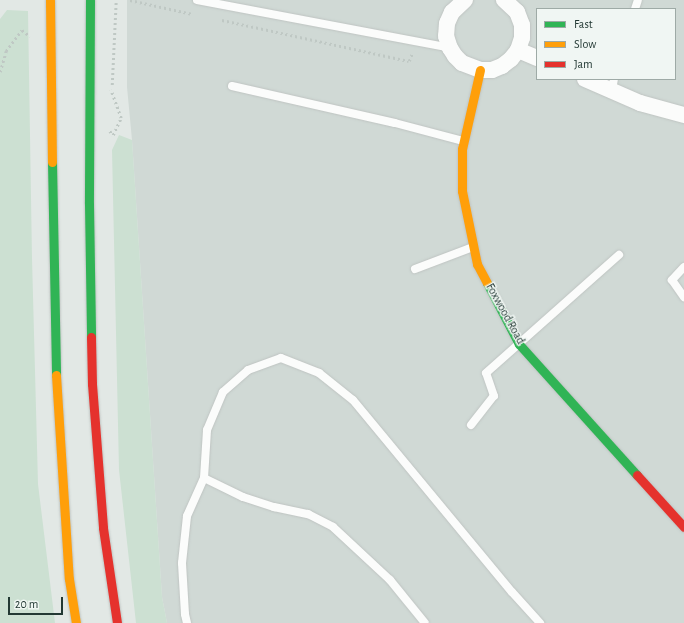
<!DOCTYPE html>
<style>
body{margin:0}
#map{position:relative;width:684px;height:623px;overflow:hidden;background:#e2e8e5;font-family:"Alegreya Sans",sans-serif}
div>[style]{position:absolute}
.built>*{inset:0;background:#d0d9d5}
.green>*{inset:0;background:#cce0d2}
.path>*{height:2.5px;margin-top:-1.25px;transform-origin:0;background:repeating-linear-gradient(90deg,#bfc8c4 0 2px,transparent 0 5px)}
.roads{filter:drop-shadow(0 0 1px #bfc4c2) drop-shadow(0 0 1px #bfc4c2)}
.lane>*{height:8px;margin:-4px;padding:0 4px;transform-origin:4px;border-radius:4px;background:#fbfcfb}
.street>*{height:16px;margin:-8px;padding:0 8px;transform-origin:8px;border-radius:8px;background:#fbfcfb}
.fast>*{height:9px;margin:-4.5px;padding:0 4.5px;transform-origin:4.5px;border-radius:4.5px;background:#30b455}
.slow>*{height:9px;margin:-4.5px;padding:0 4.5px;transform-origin:4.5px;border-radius:4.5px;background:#ff9f0a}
.jam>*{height:9px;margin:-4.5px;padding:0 4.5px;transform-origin:4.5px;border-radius:4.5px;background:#e5322d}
span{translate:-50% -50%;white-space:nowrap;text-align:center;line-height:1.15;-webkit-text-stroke:3px #f0f6f3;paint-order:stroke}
.street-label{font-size:12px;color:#223833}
.legend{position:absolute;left:536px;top:8px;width:140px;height:72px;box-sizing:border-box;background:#f0f6f3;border:1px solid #9eaaa6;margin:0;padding:5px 7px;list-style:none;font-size:12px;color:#223833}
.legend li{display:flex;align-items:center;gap:8px;height:20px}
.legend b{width:20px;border:1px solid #9eaaa6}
.scale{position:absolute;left:8px;top:597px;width:55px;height:18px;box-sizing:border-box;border:2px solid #223833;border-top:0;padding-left:5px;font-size:12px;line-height:14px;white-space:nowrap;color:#223833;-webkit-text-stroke:3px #f0f6f3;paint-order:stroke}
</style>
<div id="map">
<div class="built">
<i style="clip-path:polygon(evenodd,127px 0,684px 0,684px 623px,167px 623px,162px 597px,132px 140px,127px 87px,127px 0,537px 9px,675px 9px,675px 79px,537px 79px,537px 9px)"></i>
</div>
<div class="green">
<i style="clip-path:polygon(7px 10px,28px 11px,32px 258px,38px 484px,55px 623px,0 623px,0 19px)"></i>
<i style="clip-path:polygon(119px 135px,132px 140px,162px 597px,167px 623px,136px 623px,119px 470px,112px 150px)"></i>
</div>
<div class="path">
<i style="left:130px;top:0;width:64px;rotate:12.7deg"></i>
<i style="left:222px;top:20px;width:191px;rotate:12.4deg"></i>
<i style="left:409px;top:61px;width:8px;rotate:-67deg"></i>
<i style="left:0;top:72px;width:22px;rotate:-74deg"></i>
<i style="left:6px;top:51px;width:26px;rotate:-53deg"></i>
<i style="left:22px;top:30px;width:10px;rotate:37deg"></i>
<i style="left:112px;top:85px;width:85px;rotate:-87.3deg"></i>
<i style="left:110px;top:131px;width:5px;rotate:53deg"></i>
<i style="left:113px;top:135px;width:19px;rotate:-65deg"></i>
<i style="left:121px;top:118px;width:30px;rotate:-110deg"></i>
</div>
<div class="roads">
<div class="lane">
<i style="left:197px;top:0;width:258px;rotate:10.7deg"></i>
<i style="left:635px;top:9px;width:9px;rotate:-72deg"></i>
<i style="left:232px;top:86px;width:167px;rotate:12.8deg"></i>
<i style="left:395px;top:123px;width:70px;rotate:14.8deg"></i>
<i style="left:612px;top:90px;width:11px;rotate:-80deg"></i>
<i style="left:684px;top:267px;width:18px;rotate:133deg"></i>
<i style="left:672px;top:280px;width:21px;rotate:55deg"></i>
<i style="left:415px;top:269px;width:62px;rotate:-20.8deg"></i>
<i style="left:471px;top:425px;width:37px;rotate:-52deg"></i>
<i style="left:494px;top:396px;width:24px;rotate:-109deg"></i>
<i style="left:486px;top:373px;width:178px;rotate:-41.6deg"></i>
<i style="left:204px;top:478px;width:43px;rotate:26deg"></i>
<i style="left:243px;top:497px;width:33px;rotate:18deg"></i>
<i style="left:274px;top:507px;width:35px;rotate:12deg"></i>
<i style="left:308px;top:514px;width:28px;rotate:27deg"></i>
<i style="left:333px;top:527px;width:78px;rotate:42.9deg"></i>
<i style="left:390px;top:580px;width:55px;rotate:50.9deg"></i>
<i style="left:187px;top:623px;width:9px;rotate:-103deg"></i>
<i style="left:185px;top:614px;width:51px;rotate:-93.4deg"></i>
<i style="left:182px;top:563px;width:47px;rotate:-83.9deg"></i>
<i style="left:187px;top:516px;width:42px;rotate:-65.9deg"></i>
<i style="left:204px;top:478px;width:48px;rotate:-86.4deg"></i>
<i style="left:207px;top:430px;width:41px;rotate:-67.2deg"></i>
<i style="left:223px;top:392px;width:33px;rotate:-41deg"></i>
<i style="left:248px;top:370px;width:35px;rotate:-20deg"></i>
<i style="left:281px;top:358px;width:41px;rotate:21.5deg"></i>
<i style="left:319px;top:373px;width:43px;rotate:38.5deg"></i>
<i style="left:353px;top:400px;width:249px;rotate:50.4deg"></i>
<i style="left:512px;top:592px;width:42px;rotate:47.9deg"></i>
</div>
<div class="street">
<i style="left:465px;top:0;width:18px;rotate:137deg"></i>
<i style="left:452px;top:12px;width:12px;rotate:114deg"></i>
<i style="left:447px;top:23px;width:13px;rotate:94deg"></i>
<i style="left:446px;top:36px;width:13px;rotate:72deg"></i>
<i style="left:450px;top:48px;width:9px;rotate:58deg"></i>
<i style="left:455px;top:56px;width:10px;rotate:45deg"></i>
<i style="left:462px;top:63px;width:19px;rotate:21deg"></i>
<i style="left:480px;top:70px;width:12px"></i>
<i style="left:492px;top:70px;width:11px;rotate:-22deg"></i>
<i style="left:502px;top:66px;width:11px;rotate:-38deg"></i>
<i style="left:511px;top:59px;width:11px;rotate:-52deg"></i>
<i style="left:518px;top:50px;width:13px;rotate:-72deg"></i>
<i style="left:522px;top:38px;width:13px;rotate:-90deg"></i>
<i style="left:522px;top:25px;width:14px;rotate:-111deg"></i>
<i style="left:517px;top:12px;width:18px;rotate:-137deg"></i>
<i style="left:518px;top:50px;width:21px;rotate:23deg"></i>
<i style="left:585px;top:79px;width:60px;rotate:23.6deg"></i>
<i style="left:640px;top:103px;width:46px;rotate:15.3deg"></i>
</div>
<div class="fast">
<i style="left:90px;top:0;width:204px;rotate:90.3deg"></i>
<i style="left:89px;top:204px;width:133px;rotate:89.1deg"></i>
<i style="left:52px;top:162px;width:213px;rotate:88.9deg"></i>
<i style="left:487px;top:283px;width:69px;rotate:62.3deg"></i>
<i style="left:519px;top:344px;width:176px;rotate:48deg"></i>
</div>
<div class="slow">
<i style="left:50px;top:0;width:162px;rotate:89.3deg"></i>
<i style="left:480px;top:70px;width:81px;rotate:102.8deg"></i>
<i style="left:462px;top:149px;width:42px;rotate:90deg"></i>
<i style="left:462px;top:191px;width:75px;rotate:78.4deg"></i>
<i style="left:477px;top:264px;width:21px;rotate:62deg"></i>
<i style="left:56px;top:375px;width:204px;rotate:86.4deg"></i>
<i style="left:69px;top:579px;width:45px;rotate:81deg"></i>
</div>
<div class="jam">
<i style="left:91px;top:337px;width:47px;rotate:88.8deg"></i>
<i style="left:92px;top:384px;width:144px;rotate:85.6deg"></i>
<i style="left:103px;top:528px;width:96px;rotate:81.6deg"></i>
<i style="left:637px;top:475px;width:70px;rotate:47.9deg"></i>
</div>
</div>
<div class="street-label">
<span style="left:505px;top:314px;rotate:61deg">Foxwood Road</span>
</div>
<ul class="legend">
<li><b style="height:5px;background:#30b455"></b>Fast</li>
<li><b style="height:5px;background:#ff9f0a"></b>Slow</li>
<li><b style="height:5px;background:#e5322d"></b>Jam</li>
</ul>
<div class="scale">20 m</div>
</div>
